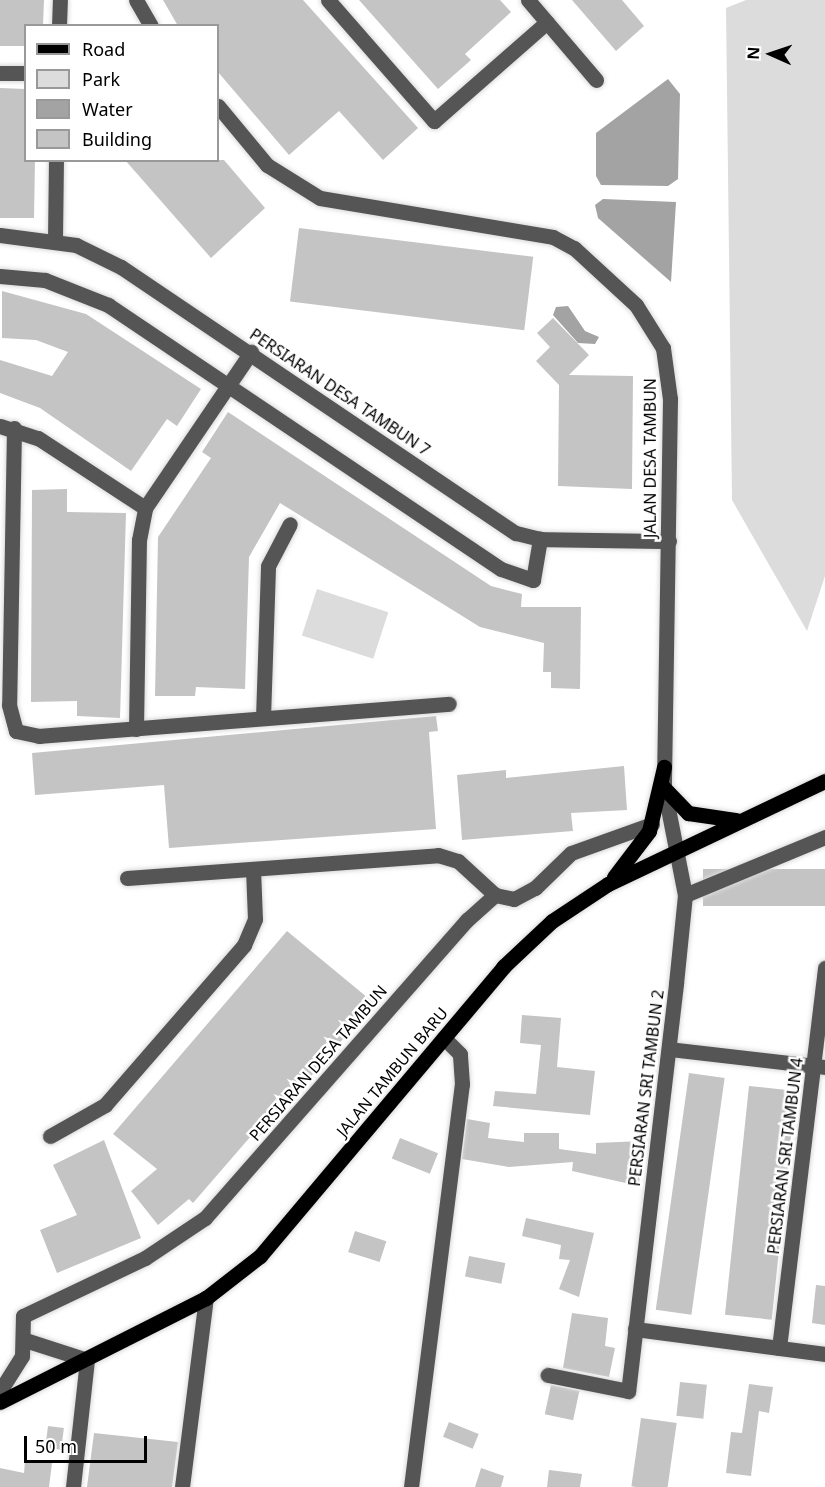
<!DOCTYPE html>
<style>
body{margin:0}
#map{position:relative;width:825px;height:1487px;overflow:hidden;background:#fff;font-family:"Noto Sans",sans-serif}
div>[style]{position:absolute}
.green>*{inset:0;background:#dcdcdc;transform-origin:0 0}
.water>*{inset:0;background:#a3a3a3}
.building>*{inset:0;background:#c4c4c4;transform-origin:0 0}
.roads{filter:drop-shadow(0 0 2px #dbdbdb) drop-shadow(0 0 2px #dbdbdb)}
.minor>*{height:15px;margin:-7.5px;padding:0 7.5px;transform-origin:7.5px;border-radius:7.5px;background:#555}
.major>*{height:15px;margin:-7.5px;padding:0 7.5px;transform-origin:7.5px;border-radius:7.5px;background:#000}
span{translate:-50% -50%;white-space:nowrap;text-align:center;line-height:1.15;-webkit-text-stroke:5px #fff;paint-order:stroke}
.street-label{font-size:16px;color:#000}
.legend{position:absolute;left:24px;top:24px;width:195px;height:138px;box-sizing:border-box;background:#fff;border:2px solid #999;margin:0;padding:8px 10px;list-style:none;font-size:18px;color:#000}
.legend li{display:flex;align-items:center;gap:12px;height:30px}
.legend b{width:30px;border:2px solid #999}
.north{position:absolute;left:741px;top:24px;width:60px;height:60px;-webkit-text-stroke:4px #fff;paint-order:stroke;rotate:273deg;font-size:16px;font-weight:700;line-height:24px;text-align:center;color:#000}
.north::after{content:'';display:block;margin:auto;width:21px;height:27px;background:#000;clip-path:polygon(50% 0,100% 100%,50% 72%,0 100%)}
.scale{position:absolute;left:24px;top:1436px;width:123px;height:27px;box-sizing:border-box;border:3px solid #000;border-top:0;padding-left:8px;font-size:18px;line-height:21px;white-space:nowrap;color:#000;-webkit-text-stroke:4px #fff;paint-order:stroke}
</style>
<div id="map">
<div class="green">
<i style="clip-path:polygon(746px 0,825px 0,825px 576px,807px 631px,732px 500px,726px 8px)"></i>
<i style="left:317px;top:589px;width:75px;height:49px;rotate:18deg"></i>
</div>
<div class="water">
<i style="clip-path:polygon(668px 79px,680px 94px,678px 179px,668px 186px,601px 185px,596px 176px,596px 133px)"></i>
<i style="clip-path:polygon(603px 199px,676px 202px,671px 282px,598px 218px,595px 205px)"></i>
<i style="clip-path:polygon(568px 306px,585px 331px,599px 337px,595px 344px,578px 343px,553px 315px,556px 307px)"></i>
</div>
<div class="building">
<i style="clip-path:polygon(0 0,44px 0,43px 26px,26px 26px,26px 46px,0 46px)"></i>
<i style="clip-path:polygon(163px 0,303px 0,418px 128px,383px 160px,339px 111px,289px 155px,218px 72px,218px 26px,178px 26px)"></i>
<i style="clip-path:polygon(359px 0,500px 0,511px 12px,465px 54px,471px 60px,438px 89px)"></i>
<i style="clip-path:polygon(572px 0,622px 0,644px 26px,616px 51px)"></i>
<i style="clip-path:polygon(0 88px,26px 89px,26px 160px,35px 160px,34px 218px,0 218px)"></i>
<i style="clip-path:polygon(125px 160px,224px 160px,265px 208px,211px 258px)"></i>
<i style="left:299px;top:228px;width:236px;height:74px;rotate:7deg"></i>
<i style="clip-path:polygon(2px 291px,86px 314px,201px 389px,177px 426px,167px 419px,131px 471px,40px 408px,0 393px,0 360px,52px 376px,68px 352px,36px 340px,2px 338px)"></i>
<i style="clip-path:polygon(553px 318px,589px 355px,569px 375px,633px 376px,632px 489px,558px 486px,559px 385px,536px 361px,550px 347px,537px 333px)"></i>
<i style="clip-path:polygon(228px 412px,491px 586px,522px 594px,521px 607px,581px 607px,580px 689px,551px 688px,551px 672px,543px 672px,544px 643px,480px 627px,280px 503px,249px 557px,245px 689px,196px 687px,195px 696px,155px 696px,158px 537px,211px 458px,202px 452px)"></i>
<i style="clip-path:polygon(67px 489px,67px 512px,126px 513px,120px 718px,77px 716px,77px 701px,31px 702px,32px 490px)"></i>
<i style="clip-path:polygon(436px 716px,438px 731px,429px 732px,436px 829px,169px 848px,164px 785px,35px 795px,32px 753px)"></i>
<i style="clip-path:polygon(624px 766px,627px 810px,571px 813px,573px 831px,462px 840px,457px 775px,506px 770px,506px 778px)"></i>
<i style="left:825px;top:869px;width:37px;height:122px;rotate:90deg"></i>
<i style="clip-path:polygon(287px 931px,374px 1003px,256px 1140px,251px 1136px,193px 1203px,189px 1199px,158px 1225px,131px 1191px,157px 1169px,113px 1134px)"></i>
<i style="clip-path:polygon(522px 1015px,561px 1018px,557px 1067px,595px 1071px,590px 1115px,493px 1106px,495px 1091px,536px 1094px,541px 1045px,520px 1043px)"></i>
<i style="left:689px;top:1073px;width:36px;height:239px;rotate:8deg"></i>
<i style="left:749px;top:1086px;width:47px;height:230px;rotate:6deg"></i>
<i style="clip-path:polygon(467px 1119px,490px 1123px,488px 1138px,524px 1142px,524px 1133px,559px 1133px,559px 1149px,596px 1154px,596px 1143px,642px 1141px,639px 1186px,572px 1171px,573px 1162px,509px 1167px,462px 1159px)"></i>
<i style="left:400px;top:1138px;width:41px;height:22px;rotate:22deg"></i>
<i style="clip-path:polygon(104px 1140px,141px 1238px,57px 1273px,40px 1230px,77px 1215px,53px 1165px)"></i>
<i style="clip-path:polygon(526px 1218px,594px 1233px,579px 1297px,559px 1289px,570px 1260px,559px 1259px,561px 1245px,522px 1236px)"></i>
<i style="left:355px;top:1231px;width:33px;height:22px;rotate:18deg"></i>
<i style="left:469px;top:1256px;width:37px;height:21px;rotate:11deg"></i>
<i style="clip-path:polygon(816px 1285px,825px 1286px,825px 1325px,812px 1323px)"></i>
<i style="clip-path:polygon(572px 1313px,608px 1318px,605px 1346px,615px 1348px,609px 1377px,563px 1368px)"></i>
<i style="left:680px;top:1382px;width:27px;height:34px;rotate:6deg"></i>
<i style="clip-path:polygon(749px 1384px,773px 1387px,769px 1413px,759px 1411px,751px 1476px,726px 1473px,731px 1432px,742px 1433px)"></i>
<i style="left:551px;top:1385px;width:29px;height:30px;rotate:12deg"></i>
<i style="left:641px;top:1418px;width:36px;height:69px;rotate:8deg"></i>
<i style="left:449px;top:1422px;width:32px;height:16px;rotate:22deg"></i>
<i style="left:48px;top:1426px;width:16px;height:22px;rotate:7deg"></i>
<i style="clip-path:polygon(94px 1433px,178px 1442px,172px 1487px,87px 1487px)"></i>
<i style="clip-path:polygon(25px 1461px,52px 1463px,49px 1487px,0 1487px,0 1468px,24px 1473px)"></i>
<i style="clip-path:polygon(481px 1468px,504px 1476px,501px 1487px,475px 1487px)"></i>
<i style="clip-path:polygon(549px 1470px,582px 1474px,580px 1487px,547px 1487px)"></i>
</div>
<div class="roads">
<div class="minor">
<i style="left:136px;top:0;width:30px;rotate:60deg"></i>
<i style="left:328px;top:0;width:161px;rotate:48.8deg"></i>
<i style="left:434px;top:121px;width:150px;rotate:-41.2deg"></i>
<i style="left:528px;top:0;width:105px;rotate:49.6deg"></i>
<i style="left:59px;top:26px;width:26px;rotate:-88deg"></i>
<i style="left:0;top:73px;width:26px"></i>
<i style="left:218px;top:106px;width:77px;rotate:50.3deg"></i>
<i style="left:267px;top:165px;width:62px;rotate:31.9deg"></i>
<i style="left:320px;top:198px;width:236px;rotate:9.5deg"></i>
<i style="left:553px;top:237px;width:24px;rotate:28deg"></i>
<i style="left:574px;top:248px;width:84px;rotate:42.6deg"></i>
<i style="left:636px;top:305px;width:51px;rotate:57.9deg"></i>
<i style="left:663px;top:348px;width:51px;rotate:82.2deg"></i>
<i style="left:670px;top:399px;width:389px;rotate:90.9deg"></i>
<i style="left:664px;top:788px;width:109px;rotate:78.9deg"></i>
<i style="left:685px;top:895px;width:89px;rotate:95.8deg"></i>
<i style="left:676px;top:984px;width:410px;rotate:96.7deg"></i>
<i style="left:628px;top:1391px;width:82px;rotate:-168.7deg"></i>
<i style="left:0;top:235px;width:77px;rotate:7.5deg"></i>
<i style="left:76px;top:245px;width:50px;rotate:26.1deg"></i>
<i style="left:121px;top:267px;width:476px;rotate:34deg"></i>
<i style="left:516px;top:533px;width:25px;rotate:14deg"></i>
<i style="left:540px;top:539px;width:129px;rotate:0.9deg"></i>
<i style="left:55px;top:240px;width:80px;rotate:-89.3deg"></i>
<i style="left:0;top:276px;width:45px;rotate:5.1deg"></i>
<i style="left:45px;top:280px;width:68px;rotate:21.6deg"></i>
<i style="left:108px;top:305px;width:473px;rotate:33.9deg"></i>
<i style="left:501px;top:569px;width:34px;rotate:19deg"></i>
<i style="left:533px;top:580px;width:42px;rotate:-80.3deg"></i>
<i style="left:0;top:426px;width:40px;rotate:18deg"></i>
<i style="left:38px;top:438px;width:128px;rotate:33.2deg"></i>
<i style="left:14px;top:428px;width:277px;rotate:91deg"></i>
<i style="left:9px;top:705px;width:27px;rotate:75deg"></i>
<i style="left:16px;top:731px;width:24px;rotate:12deg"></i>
<i style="left:39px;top:736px;width:411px;rotate:-4.5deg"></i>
<i style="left:263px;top:718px;width:152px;rotate:-88.1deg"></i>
<i style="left:268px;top:566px;width:47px;rotate:-62.4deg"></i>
<i style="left:136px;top:729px;width:189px;rotate:-89.1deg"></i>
<i style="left:139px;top:540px;width:33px;rotate:-79deg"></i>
<i style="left:145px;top:508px;width:189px;rotate:-55.8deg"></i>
<i style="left:127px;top:878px;width:312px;rotate:-4.2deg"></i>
<i style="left:438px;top:855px;width:21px;rotate:17deg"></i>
<i style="left:458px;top:861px;width:50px;rotate:42.6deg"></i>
<i style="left:495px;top:895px;width:19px;rotate:12deg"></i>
<i style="left:514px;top:899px;width:24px;rotate:-28deg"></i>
<i style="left:535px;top:888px;width:50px;rotate:-44.2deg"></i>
<i style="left:571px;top:853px;width:86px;rotate:-19.7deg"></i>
<i style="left:685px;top:895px;width:152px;rotate:-22.5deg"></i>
<i style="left:669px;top:1049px;width:157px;rotate:6.6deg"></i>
<i style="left:50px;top:1136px;width:63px;rotate:-29.4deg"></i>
<i style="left:105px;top:1105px;width:212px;rotate:-49deg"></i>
<i style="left:244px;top:945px;width:28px;rotate:-67deg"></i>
<i style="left:255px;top:919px;width:49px;rotate:-92.3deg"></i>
<i style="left:635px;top:1329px;width:192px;rotate:7.5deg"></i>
<i style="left:25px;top:1340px;width:65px;rotate:17.9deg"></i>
<i style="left:87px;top:1360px;width:128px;rotate:96.3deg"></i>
<i style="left:779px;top:1348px;width:383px;rotate:-83.1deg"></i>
<i style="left:0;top:1391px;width:41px;rotate:-57.8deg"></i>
<i style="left:22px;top:1356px;width:40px;rotate:-88.6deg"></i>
<i style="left:23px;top:1316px;width:135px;rotate:-25.4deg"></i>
<i style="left:145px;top:1258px;width:72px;rotate:-33.7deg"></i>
<i style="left:205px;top:1218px;width:397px;rotate:-48.7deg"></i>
<i style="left:467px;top:920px;width:38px;rotate:-42deg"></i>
<i style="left:182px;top:1487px;width:191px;rotate:-82.8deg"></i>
<i style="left:411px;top:1487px;width:406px;rotate:-82.8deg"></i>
<i style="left:462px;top:1084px;width:30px;rotate:-94deg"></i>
<i style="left:460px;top:1054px;width:23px;rotate:-135deg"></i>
</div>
<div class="major">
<i style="left:664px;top:788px;width:35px;rotate:46deg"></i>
<i style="left:688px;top:813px;width:49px;rotate:8.3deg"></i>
<i style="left:614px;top:877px;width:58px;rotate:-52.7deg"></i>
<i style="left:649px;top:831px;width:66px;rotate:-76.8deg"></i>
<i style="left:0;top:1402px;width:231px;rotate:-26.8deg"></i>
<i style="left:206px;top:1298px;width:68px;rotate:-37.9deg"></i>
<i style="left:260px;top:1256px;width:378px;rotate:-49.9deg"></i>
<i style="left:503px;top:967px;width:67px;rotate:-43.2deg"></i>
<i style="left:552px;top:921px;width:67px;rotate:-33.5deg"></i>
<i style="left:608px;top:884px;width:240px;rotate:-25.4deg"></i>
</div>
</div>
<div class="street-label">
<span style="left:340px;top:392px;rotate:34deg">PERSIARAN DESA TAMBUN 7</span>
<span style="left:650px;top:458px;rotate:-90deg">JALAN DESA TAMBUN</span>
<span style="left:318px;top:1063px;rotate:-49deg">PERSIARAN DESA TAMBUN</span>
<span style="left:392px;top:1072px;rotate:-50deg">JALAN TAMBUN BARU</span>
<span style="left:646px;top:1088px;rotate:-83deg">PERSIARAN SRI TAMBUN 2</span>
<span style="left:785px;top:1156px;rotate:-83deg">PERSIARAN SRI TAMBUN 4</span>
</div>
<ul class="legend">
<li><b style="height:8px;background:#000"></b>Road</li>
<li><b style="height:16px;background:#dcdcdc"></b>Park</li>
<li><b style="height:16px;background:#a3a3a3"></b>Water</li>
<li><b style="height:16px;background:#c4c4c4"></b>Building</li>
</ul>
<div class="north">N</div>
<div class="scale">50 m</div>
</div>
